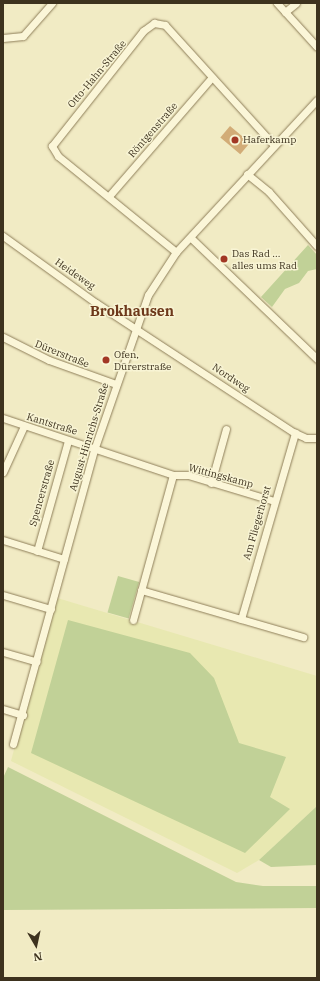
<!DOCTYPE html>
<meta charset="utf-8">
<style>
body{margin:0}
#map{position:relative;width:320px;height:981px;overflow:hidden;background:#f1ebc4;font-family:"IBM Plex Serif",serif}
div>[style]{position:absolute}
.farmland>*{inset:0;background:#e8e8b1}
.green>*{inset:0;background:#c1d197;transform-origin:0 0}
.building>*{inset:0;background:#d2ac77;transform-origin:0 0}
.roads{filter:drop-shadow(0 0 1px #8e7e59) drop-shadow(0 0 1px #8e7e59)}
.minor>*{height:7px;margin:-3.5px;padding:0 3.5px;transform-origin:3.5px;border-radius:3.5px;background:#fbf6d8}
.dots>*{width:11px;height:11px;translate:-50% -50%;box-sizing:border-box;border:2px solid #f8f4d4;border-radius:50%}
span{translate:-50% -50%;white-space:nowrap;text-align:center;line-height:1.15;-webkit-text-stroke:3px #f8f4d4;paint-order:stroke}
.street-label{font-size:10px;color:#3d321e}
.poi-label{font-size:10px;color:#3d321e}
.left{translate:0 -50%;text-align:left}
.district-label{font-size:14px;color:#6d381a;font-weight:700}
.frame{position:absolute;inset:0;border:4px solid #3d321e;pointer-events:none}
.north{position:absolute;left:16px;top:925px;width:40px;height:40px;-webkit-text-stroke:3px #f8f4d4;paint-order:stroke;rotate:171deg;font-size:11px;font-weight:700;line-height:16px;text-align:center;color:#3d321e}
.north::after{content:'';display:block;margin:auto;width:14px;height:18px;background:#3d321e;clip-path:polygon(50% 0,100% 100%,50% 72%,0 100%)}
</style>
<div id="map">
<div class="farmland">
<i style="clip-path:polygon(54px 597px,317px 676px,317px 806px,259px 860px,237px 873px,11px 761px)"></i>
</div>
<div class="green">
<i style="clip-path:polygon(308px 245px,317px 255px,317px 269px,308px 271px,299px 283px,285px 289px,272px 307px,261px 297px)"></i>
<i style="left:118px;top:576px;width:22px;height:38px;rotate:16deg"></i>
<i style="clip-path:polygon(68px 620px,190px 653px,214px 678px,239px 743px,286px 757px,270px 797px,290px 809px,245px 853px,31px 753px)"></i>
<i style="clip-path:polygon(8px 767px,236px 882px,263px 886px,317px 886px,317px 908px,3px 910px,3px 778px)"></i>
<i style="clip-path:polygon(317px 806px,317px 865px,271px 867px,259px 860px)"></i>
</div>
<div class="building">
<i style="left:230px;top:126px;width:26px;height:15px;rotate:40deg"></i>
</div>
<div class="roads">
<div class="minor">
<i style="left:277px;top:3px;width:59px;rotate:47.7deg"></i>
<i style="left:285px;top:12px;width:14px;rotate:-39deg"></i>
<i style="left:3px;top:38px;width:20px;rotate:-6deg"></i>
<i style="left:23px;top:36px;width:44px;rotate:-48.7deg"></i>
<i style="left:247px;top:174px;width:28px;rotate:39deg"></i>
<i style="left:269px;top:192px;width:72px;rotate:48.4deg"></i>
<i style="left:109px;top:196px;width:157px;rotate:-49.1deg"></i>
<i style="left:3px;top:236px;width:115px;rotate:35.8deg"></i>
<i style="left:96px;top:303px;width:238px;rotate:33.2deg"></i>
<i style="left:295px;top:433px;width:12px;rotate:24deg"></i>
<i style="left:306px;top:438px;width:11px"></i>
<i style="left:191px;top:238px;width:175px;rotate:43.8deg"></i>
<i style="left:176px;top:252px;width:152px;rotate:-140.9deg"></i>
<i style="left:58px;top:156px;width:12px;rotate:-121deg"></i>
<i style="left:52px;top:146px;width:147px;rotate:-51.6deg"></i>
<i style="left:143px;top:31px;width:14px;rotate:-36deg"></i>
<i style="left:154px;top:23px;width:11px;rotate:10deg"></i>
<i style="left:165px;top:25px;width:162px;rotate:47.8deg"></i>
<i style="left:3px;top:337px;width:51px;rotate:26.6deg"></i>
<i style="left:49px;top:360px;width:71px;rotate:19.7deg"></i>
<i style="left:3px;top:418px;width:179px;rotate:18.5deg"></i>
<i style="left:173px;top:475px;width:15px"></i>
<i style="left:188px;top:475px;width:90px;rotate:16.8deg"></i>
<i style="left:3px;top:472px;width:51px;rotate:-65.5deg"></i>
<i style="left:211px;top:483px;width:56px;rotate:-74.5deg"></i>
<i style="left:3px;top:540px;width:64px;rotate:17.3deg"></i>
<i style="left:37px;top:551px;width:114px;rotate:-74.3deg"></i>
<i style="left:141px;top:590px;width:169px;rotate:16.2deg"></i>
<i style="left:3px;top:595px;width:50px;rotate:16.3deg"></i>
<i style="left:241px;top:619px;width:194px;rotate:-73.8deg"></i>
<i style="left:133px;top:620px;width:150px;rotate:-74.6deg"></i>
<i style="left:3px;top:652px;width:35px;rotate:16deg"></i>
<i style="left:3px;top:709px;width:21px;rotate:17deg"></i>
<i style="left:13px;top:744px;width:305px;rotate:-74.6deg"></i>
<i style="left:94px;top:450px;width:164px;rotate:-70.8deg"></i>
<i style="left:148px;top:295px;width:51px;rotate:-56.9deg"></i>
<i style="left:176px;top:252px;width:207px;rotate:-47.2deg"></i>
</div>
</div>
<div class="dots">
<i style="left:235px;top:140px;background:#a23724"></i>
<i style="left:224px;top:259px;background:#a23724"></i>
<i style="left:106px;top:360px;background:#a23724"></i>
</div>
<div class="street-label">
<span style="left:97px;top:74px;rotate:-50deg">Otto-Hahn-Straße</span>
<span style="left:153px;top:130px;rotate:-49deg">Röntgenstraße</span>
<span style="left:75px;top:274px;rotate:35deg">Heideweg</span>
<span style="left:62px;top:354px;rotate:22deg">Dürerstraße</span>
<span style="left:231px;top:378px;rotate:34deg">Nordweg</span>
<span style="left:52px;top:424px;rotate:17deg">Kantstraße</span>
<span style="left:89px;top:437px;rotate:-73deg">August-Hinrichs-Straße</span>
<span style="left:221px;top:476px;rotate:15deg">Wittingskamp</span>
<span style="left:42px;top:493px;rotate:-74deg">Spencerstraße</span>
<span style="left:257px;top:523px;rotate:-74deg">Am Fliegerhorst</span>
</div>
<div class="poi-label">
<span class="left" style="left:243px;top:140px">Haferkamp</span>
<span class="left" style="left:232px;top:259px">Das Rad ...<br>alles ums Rad</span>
<span class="left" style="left:114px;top:360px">Ofen,<br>Dürerstraße</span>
</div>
<div class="district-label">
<span style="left:132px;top:311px">Brokhausen</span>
</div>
<div class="frame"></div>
<div class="north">N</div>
</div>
